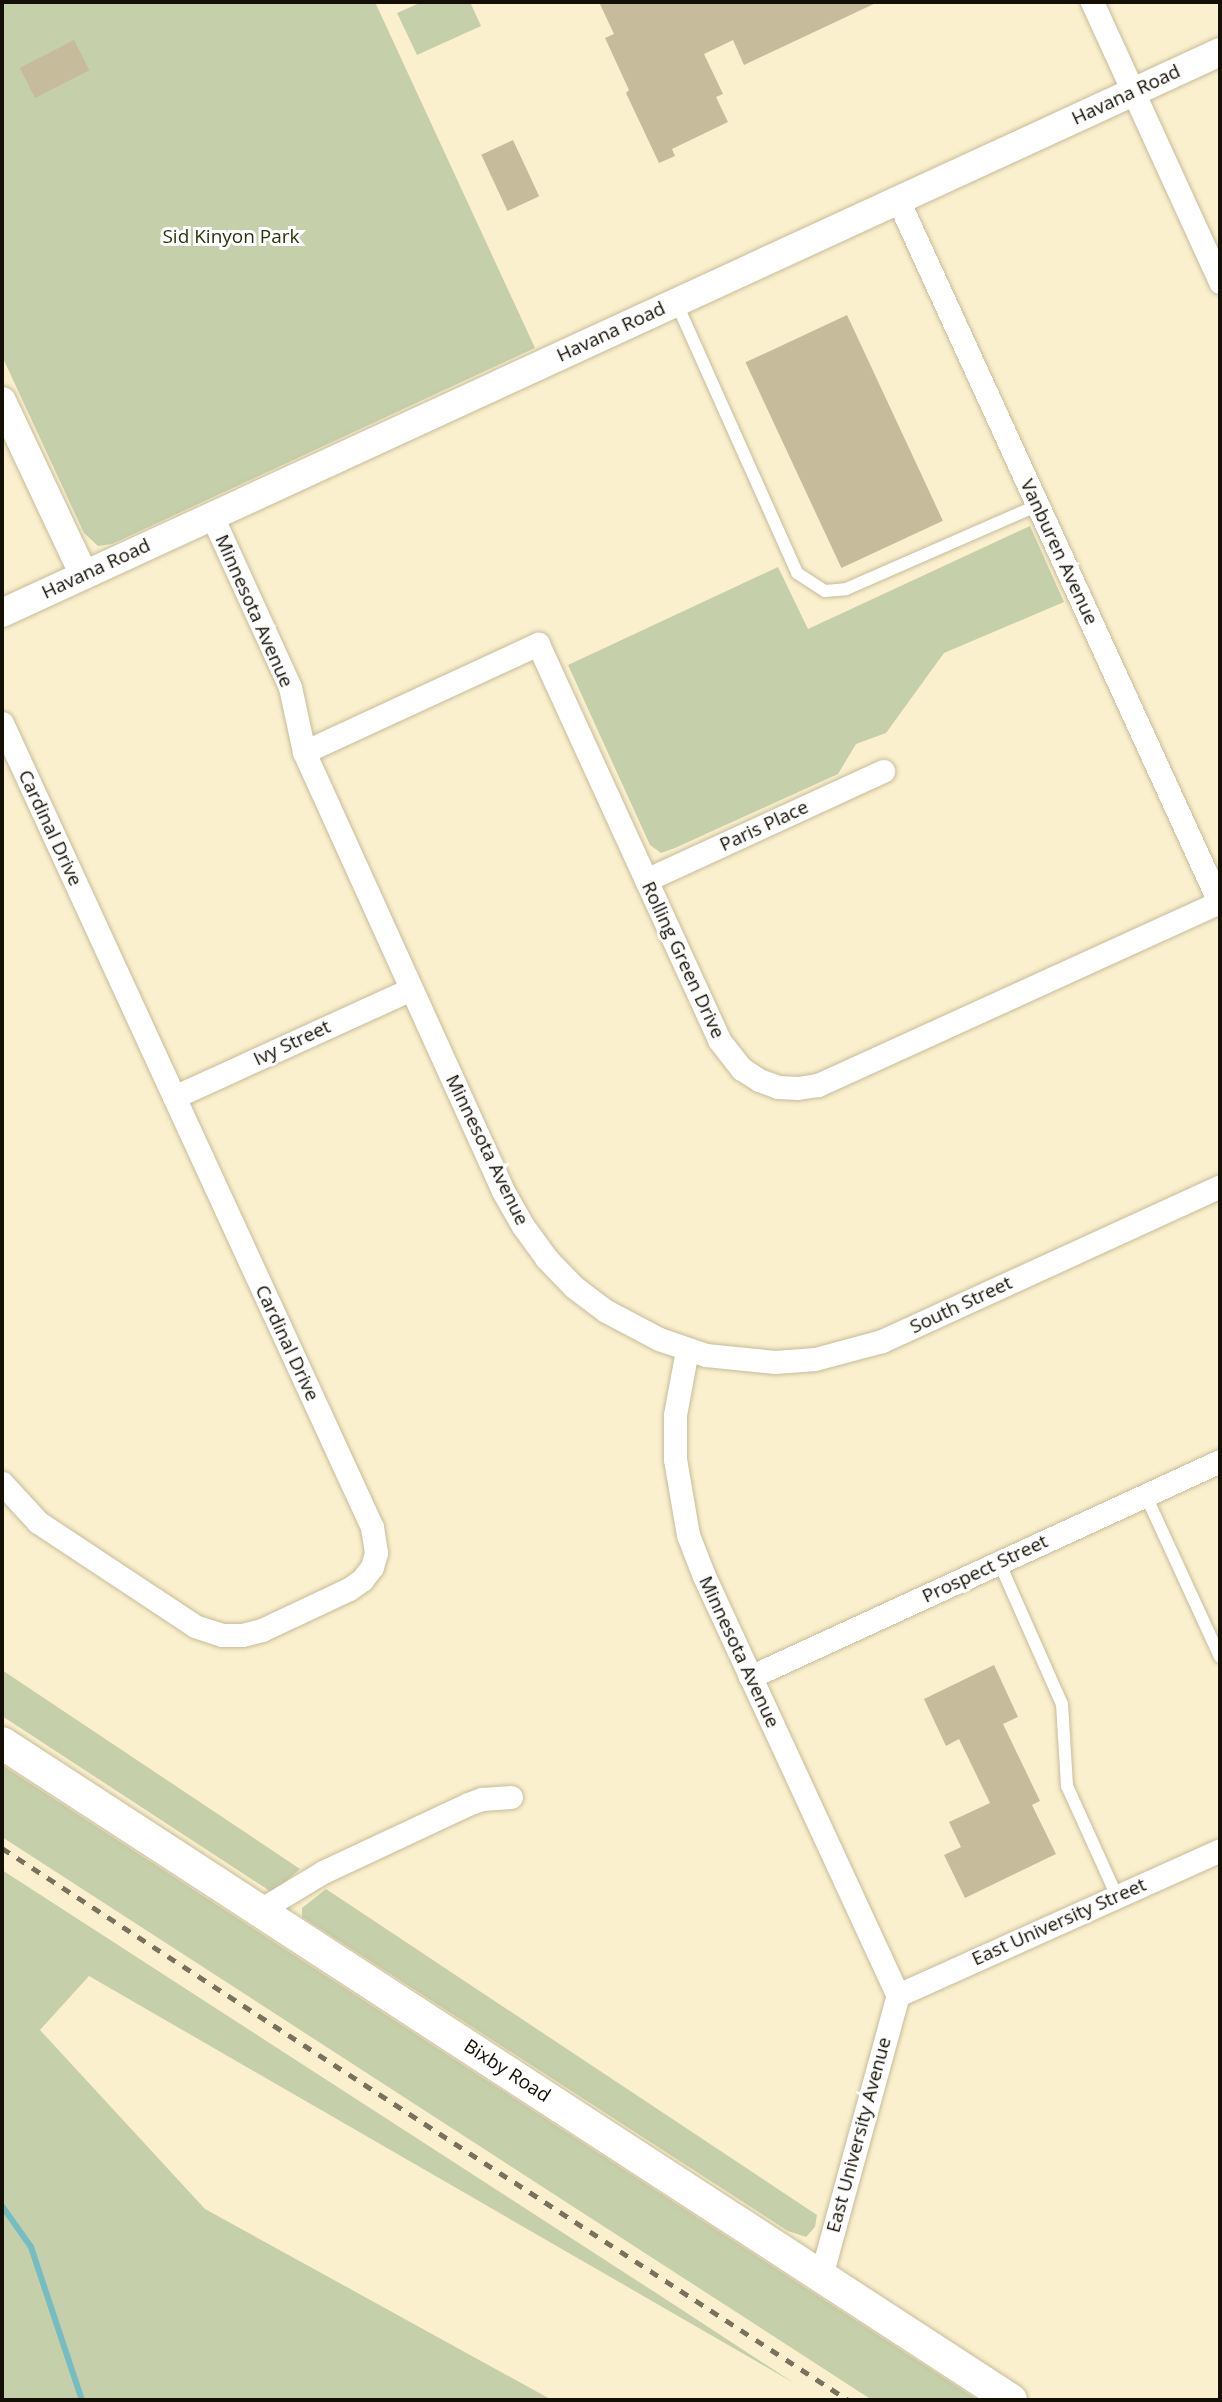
<!DOCTYPE html>
<style>
body{margin:0}
#map{position:relative;width:1222px;height:2402px;overflow:hidden;background:#fbf0cd;font-family:"Open Sans",sans-serif}
div>[style]{position:absolute}
.green>*{inset:0;background:#c5cfaa}
.stream>*{height:6px;margin:-3px;padding:0 3px;transform-origin:3px;border-radius:3px;background:#74bdc2}
.building>*{inset:0;background:#c6bc9b;transform-origin:0 0}
.roads{filter:drop-shadow(0 0 2px #c6bc9a) drop-shadow(0 0 2px #c6bc9a)}
.service>*{height:12px;margin:-6px;padding:0 6px;transform-origin:6px;border-radius:6px;background:#fff}
.minor>*{height:23px;margin:-11.5px;padding:0 11.5px;transform-origin:11.5px;border-radius:11.5px;background:#fff}
.tertiary>*{height:28px;margin:-14px;padding:0 14px;transform-origin:14px;border-radius:14px;background:#fff}
.secondary>*{height:32px;margin:-16px;padding:0 16px;transform-origin:16px;border-radius:16px;background:#fff}
.rail>*{height:5px;margin-top:-2.5px;transform-origin:0;background:repeating-linear-gradient(90deg,#78715c 0 9px,transparent 0 18px)}
span{translate:-50% -50%;white-space:nowrap;text-align:center;line-height:1.15;-webkit-text-stroke:6px #fff;paint-order:stroke}
.street-label{font-size:19px;color:#130f04}
.park-label{font-size:19px;color:#2c340c}
.frame{position:absolute;inset:0;border:4px solid #130f04;pointer-events:none}
</style>
<div id="map">
<div class="green">
<i style="clip-path:polygon(2px 2px,375px 2px,535px 348px,112px 544px,98px 546px,84px 533px,2px 356px)"></i>
<i style="clip-path:polygon(422px 2px,470px 2px,481px 26px,417px 55px,397px 13px)"></i>
<i style="clip-path:polygon(1030px 526px,1064px 602px,944px 653px,886px 733px,856px 744px,838px 774px,675px 848px,661px 853px,650px 845px,568px 665px,778px 567px,808px 629px)"></i>
<i style="clip-path:polygon(2px 1670px,300px 1869px,273px 1893px,2px 1716px)"></i>
<i style="clip-path:polygon(2px 1765px,978px 2400px,872px 2400px,2px 1837px)"></i>
<i style="clip-path:polygon(2px 1870px,670px 2302px,794px 2383px,89px 1976px,40px 2030px,205px 2209px,552px 2400px,2px 2400px)"></i>
<i style="clip-path:polygon(326px 1889px,817px 2215px,815px 2227px,806px 2237px,788px 2231px,302px 1917px,302px 1908px)"></i>
</div>
<div class="stream">
<i style="left:2px;top:2206px;width:50px;rotate:54.7deg"></i>
<i style="left:31px;top:2247px;width:161px;rotate:71.6deg"></i>
</div>
<div class="building">
<i style="clip-path:polygon(599px 2px,878px 2px,744px 65px,733px 40px,704px 54px,723px 94px,716px 97px,728px 122px,672px 149px,675px 156px,659px 163px,626px 93px,629px 90px,605px 38px,614px 34px)"></i>
<i style="left:74px;top:40px;width:34px;height:61px;rotate:63deg"></i>
<i style="left:513px;top:140px;width:62px;height:35px;rotate:65deg"></i>
<i style="left:847px;top:315px;width:227px;height:112px;rotate:65deg"></i>
<i style="clip-path:polygon(994px 1665px,1018px 1717px,1003px 1724px,1040px 1801px,1032px 1805px,1056px 1854px,965px 1898px,944px 1855px,961px 1847px,949px 1822px,990px 1803px,959px 1739px,946px 1746px,924px 1699px)"></i>
</div>
<div class="roads">
<div class="service">
<i style="left:676px;top:302px;width:297px;rotate:65.9deg"></i>
<i style="left:797px;top:573px;width:33px;rotate:33deg"></i>
<i style="left:825px;top:591px;width:21px;rotate:-5deg"></i>
<i style="left:846px;top:589px;width:210px;rotate:-23.6deg"></i>
<i style="left:1146px;top:1496px;width:177px;rotate:65.3deg"></i>
<i style="left:999px;top:1562px;width:155px;rotate:66.1deg"></i>
<i style="left:1062px;top:1704px;width:82px;rotate:86.5deg"></i>
<i style="left:1067px;top:1786px;width:121px;rotate:65.6deg"></i>
</div>
<div class="minor">
<i style="left:1092px;top:2px;width:308px;rotate:65.4deg"></i>
<i style="left:898px;top:200px;width:774px;rotate:65.42deg"></i>
<i style="left:212px;top:516px;width:188px;rotate:65.5deg"></i>
<i style="left:290px;top:687px;width:66px;rotate:77.8deg"></i>
<i style="left:304px;top:752px;width:482px;rotate:65.6deg"></i>
<i style="left:503px;top:1191px;width:40px;rotate:60.3deg"></i>
<i style="left:523px;top:1226px;width:39px;rotate:54deg"></i>
<i style="left:546px;top:1258px;width:40px;rotate:46deg"></i>
<i style="left:574px;top:1287px;width:40px;rotate:37deg"></i>
<i style="left:606px;top:1311px;width:60px;rotate:27.8deg"></i>
<i style="left:659px;top:1339px;width:50px;rotate:18.8deg"></i>
<i style="left:706px;top:1355px;width:69px;rotate:5.8deg"></i>
<i style="left:775px;top:1362px;width:40px;rotate:-4.3deg"></i>
<i style="left:815px;top:1359px;width:69px;rotate:-15deg"></i>
<i style="left:882px;top:1341px;width:372px;rotate:-24.6deg"></i>
<i style="left:2px;top:723px;width:885px;rotate:65.29deg"></i>
<i style="left:372px;top:1527px;width:26px;rotate:81deg"></i>
<i style="left:376px;top:1553px;width:15px;rotate:106deg"></i>
<i style="left:372px;top:1567px;width:16px;rotate:128deg"></i>
<i style="left:362px;top:1580px;width:16px;rotate:145deg"></i>
<i style="left:349px;top:1589px;width:96px;rotate:154.8deg"></i>
<i style="left:262px;top:1630px;width:21px;rotate:166deg"></i>
<i style="left:242px;top:1635px;width:20px;rotate:180deg"></i>
<i style="left:222px;top:1635px;width:28px;rotate:-162deg"></i>
<i style="left:195px;top:1626px;width:188px;rotate:-146.5deg"></i>
<i style="left:38px;top:1522px;width:53px;rotate:-132.7deg"></i>
<i style="left:304px;top:752px;width:258px;rotate:-24.8deg"></i>
<i style="left:538px;top:644px;width:435px;rotate:65.4deg"></i>
<i style="left:719px;top:1040px;width:37px;rotate:52deg"></i>
<i style="left:742px;top:1069px;width:20px;rotate:33deg"></i>
<i style="left:759px;top:1080px;width:20px;rotate:20deg"></i>
<i style="left:778px;top:1087px;width:20px;rotate:3deg"></i>
<i style="left:798px;top:1088px;width:20px;rotate:-9deg"></i>
<i style="left:818px;top:1085px;width:441px;rotate:-24.5deg"></i>
<i style="left:646px;top:880px;width:261px;rotate:-24.7deg"></i>
<i style="left:174px;top:1097px;width:260px;rotate:-24.5deg"></i>
<i style="left:687px;top:1350px;width:66px;rotate:100.5deg"></i>
<i style="left:675px;top:1415px;width:44px;rotate:90deg"></i>
<i style="left:675px;top:1459px;width:77px;rotate:80.3deg"></i>
<i style="left:688px;top:1535px;width:44px;rotate:68.7deg"></i>
<i style="left:704px;top:1576px;width:462px;rotate:65.2deg"></i>
<i style="left:750px;top:1677px;width:517px;rotate:-24.68deg"></i>
<i style="left:260px;top:1910px;width:74px;rotate:-31.1deg"></i>
<i style="left:323px;top:1872px;width:160px;rotate:-25.1deg"></i>
<i style="left:468px;top:1804px;width:15px;rotate:-20deg"></i>
<i style="left:482px;top:1799px;width:29px;rotate:-4deg"></i>
<i style="left:898px;top:1995px;width:353px;rotate:-24.2deg"></i>
<i style="left:821px;top:2276px;width:291px;rotate:-74.7deg"></i>
</div>
<div class="tertiary">
<i style="left:2px;top:401px;width:192px;rotate:64.8deg"></i>
<i style="left:2px;top:613px;width:1341px;rotate:-24.73deg"></i>
</div>
<div class="secondary">
<i style="left:2px;top:1743px;width:1204px;rotate:33.07deg"></i>
</div>
</div>
<div class="rail">
<i style="left:2px;top:1848px;width:1010px;rotate:33.12deg"></i>
</div>
<div class="street-label">
<span style="left:1126px;top:95px;rotate:-25deg">Havana Road</span>
<span style="left:611px;top:332px;rotate:-25deg">Havana Road</span>
<span style="left:1059px;top:552px;rotate:65deg">Vanburen Avenue</span>
<span style="left:96px;top:569px;rotate:-25deg">Havana Road</span>
<span style="left:254px;top:611px;rotate:66deg">Minnesota Avenue</span>
<span style="left:764px;top:826px;rotate:-25deg">Paris Place</span>
<span style="left:50px;top:828px;rotate:65deg">Cardinal Drive</span>
<span style="left:683px;top:960px;rotate:65deg">Rolling Green Drive</span>
<span style="left:292px;top:1043px;rotate:-25deg">Ivy Street</span>
<span style="left:487px;top:1150px;rotate:64deg">Minnesota Avenue</span>
<span style="left:961px;top:1305px;rotate:-25deg">South Street</span>
<span style="left:287px;top:1343px;rotate:65deg">Cardinal Drive</span>
<span style="left:985px;top:1569px;rotate:-25deg">Prospect Street</span>
<span style="left:739px;top:1652px;rotate:65deg">Minnesota Avenue</span>
<span style="left:1059px;top:1922px;rotate:-24deg">East University Street</span>
<span style="left:507px;top:2071px;rotate:33deg">Bixby Road</span>
<span style="left:859px;top:2135px;rotate:-75deg">East University Avenue</span>
</div>
<div class="park-label">
<span style="left:231px;top:237px">Sid Kinyon Park</span>
</div>
<div class="frame"></div>
</div>
